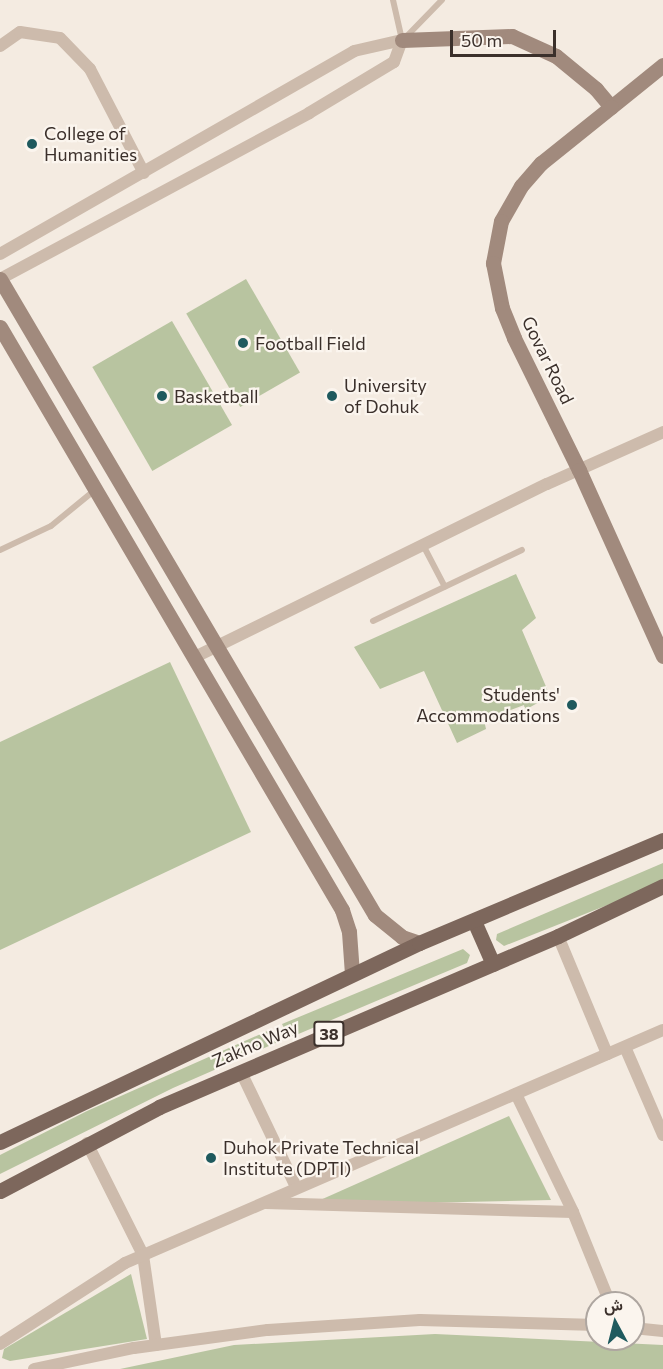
<!DOCTYPE html>
<meta charset="utf-8">
<style>
body{margin:0}
#map{position:relative;width:663px;height:1369px;overflow:hidden;background:#f4ebe1;font-family:Commissioner,Vazirmatn,sans-serif}
div>[style]{position:absolute}
.green>*{inset:0;background:#b8c4a0;transform-origin:0 0}
.lane>*{height:6px;margin:-3px;padding:0 3px;transform-origin:3px;border-radius:3px;background:#cdbbac}
.street>*{height:12px;margin:-6px;padding:0 6px;transform-origin:6px;border-radius:6px;background:#cdbbac}
.secondary>*{height:15px;margin:-7.5px;padding:0 7.5px;transform-origin:7.5px;border-radius:7.5px;background:#a18a7d}
.primary>*{height:15px;margin:-7.5px;padding:0 7.5px;transform-origin:7.5px;border-radius:7.5px;background:#7d675c}
.dots>*{width:16px;height:16px;translate:-50% -50%;box-sizing:border-box;border:3px solid #fbf5ee;border-radius:50%}
span{translate:-50% -50%;white-space:nowrap;text-align:center;line-height:1.15;-webkit-text-stroke:4.5px #fbf5ee;paint-order:stroke}
.shield-label span{padding:2px 4px;background:#fbf5ee;border:2px solid;border-radius:4px;-webkit-text-stroke-width:0}
.shield-label{font-size:16px;color:#3b302b;font-weight:700}
.poi-label{font-size:18px;color:#3b302b}
.left{translate:0 -50%;text-align:left}
.right{translate:-100% -50%;text-align:right}
.street-label{font-size:18px;color:#3b302b}
.north{position:absolute;left:585px;top:1291px;width:60px;height:60px;box-sizing:border-box;background:#fbf5ee;border:2px solid #aea6a0;border-radius:50%;rotate:353deg;font-size:16px;font-weight:700;line-height:24px;text-align:center;color:#3b302b}
.north::after{content:'';display:block;margin:auto;width:21px;height:27px;background:#1f5a5e;clip-path:polygon(50% 0,100% 100%,50% 72%,0 100%)}
.scale{position:absolute;left:450px;top:30px;width:106px;height:27px;box-sizing:border-box;border:3px solid #3b302b;border-top:0;padding-left:8px;font-size:18px;line-height:21px;white-space:nowrap;color:#3b302b;-webkit-text-stroke:4px #fbf5ee;paint-order:stroke}
</style>
<div id="map">
<div class="green">
<i style="left:246px;top:279px;width:108px;height:69px;rotate:60deg"></i>
<i style="left:172px;top:321px;width:120px;height:92px;rotate:60deg"></i>
<i style="clip-path:polygon(516px 574px,536px 618px,522px 630px,550px 696px,525px 710px,524px 705px,484px 720px,486px 729px,457px 743px,424px 671px,380px 689px,354px 647px)"></i>
<i style="clip-path:polygon(170px 662px,251px 832px,0 950px,0 742px)"></i>
<i style="clip-path:polygon(663px 863px,663px 883px,504px 946px,496px 940px,497px 934px)"></i>
<i style="clip-path:polygon(463px 949px,470px 955px,467px 963px,381px 999px,289px 1038px,282px 1024px)"></i>
<i style="clip-path:polygon(272px 1029px,278px 1042px,173px 1088px,0 1174px,0 1155px,87px 1111px)"></i>
<i style="clip-path:polygon(509px 1116px,551px 1200px,321px 1205px,318px 1201px)"></i>
<i style="clip-path:polygon(131px 1274px,147px 1339px,10px 1361px,2px 1358px,4px 1349px)"></i>
<i style="clip-path:polygon(435px 1334px,663px 1345px,663px 1369px,120px 1369px,234px 1345px)"></i>
</div>
<div class="lane">
<i style="left:393px;top:0;width:41px;rotate:77.3deg"></i>
<i style="left:405px;top:38px;width:53px;rotate:-45.8deg"></i>
<i style="left:423px;top:545px;width:47px;rotate:62.4deg"></i>
<i style="left:0;top:550px;width:56px;rotate:-25.2deg"></i>
<i style="left:51px;top:526px;width:57px;rotate:-39.3deg"></i>
<i style="left:373px;top:621px;width:165px;rotate:-25.5deg"></i>
</div>
<div class="street">
<i style="left:0;top:46px;width:24px;rotate:-35deg"></i>
<i style="left:20px;top:32px;width:40px;rotate:8.5deg"></i>
<i style="left:60px;top:38px;width:43px;rotate:45.9deg"></i>
<i style="left:90px;top:69px;width:117px;rotate:62.6deg"></i>
<i style="left:0;top:254px;width:408px;rotate:-29.8deg"></i>
<i style="left:354px;top:51px;width:49px;rotate:-12.9deg"></i>
<i style="left:0;top:279px;width:351px;rotate:-28.2deg"></i>
<i style="left:309px;top:113px;width:99px;rotate:-31deg"></i>
<i style="left:394px;top:62px;width:23px;rotate:-70deg"></i>
<i style="left:195px;top:657px;width:392px;rotate:-26.2deg"></i>
<i style="left:547px;top:484px;width:127px;rotate:-24.1deg"></i>
<i style="left:558px;top:936px;width:128px;rotate:67.4deg"></i>
<i style="left:625px;top:1047px;width:96px;rotate:66.6deg"></i>
<i style="left:241px;top:1072px;width:127px;rotate:64.4deg"></i>
<i style="left:516px;top:1094px;width:131px;rotate:64.2deg"></i>
<i style="left:573px;top:1212px;width:98px;rotate:67.9deg"></i>
<i style="left:87px;top:1143px;width:125px;rotate:63.4deg"></i>
<i style="left:143px;top:1255px;width:91px;rotate:81.8deg"></i>
<i style="left:266px;top:1203px;width:307px;rotate:1.7deg"></i>
<i style="left:633px;top:1328px;width:30px;rotate:6deg"></i>
<i style="left:0;top:1344px;width:149px;rotate:-32.9deg"></i>
<i style="left:125px;top:1263px;width:586px;rotate:-23.42deg"></i>
<i style="left:34px;top:1369px;width:102px;rotate:-11.9deg"></i>
<i style="left:134px;top:1348px;width:135px;rotate:-7.7deg"></i>
<i style="left:268px;top:1330px;width:152px;rotate:-3.8deg"></i>
<i style="left:420px;top:1320px;width:177px;rotate:1.6deg"></i>
</div>
<div class="secondary">
<i style="left:402px;top:40px;width:110px;rotate:-2.1deg"></i>
<i style="left:512px;top:36px;width:48px;rotate:24.4deg"></i>
<i style="left:556px;top:56px;width:52px;rotate:39.5deg"></i>
<i style="left:596px;top:89px;width:23px;rotate:50deg"></i>
<i style="left:611px;top:107px;width:67px;rotate:-38.9deg"></i>
<i style="left:611px;top:107px;width:90px;rotate:141.3deg"></i>
<i style="left:541px;top:163px;width:30px;rotate:131deg"></i>
<i style="left:521px;top:186px;width:40px;rotate:119.7deg"></i>
<i style="left:501px;top:221px;width:43px;rotate:100.8deg"></i>
<i style="left:493px;top:263px;width:46px;rotate:78.7deg"></i>
<i style="left:502px;top:308px;width:32px;rotate:68deg"></i>
<i style="left:514px;top:338px;width:147px;rotate:63.8deg"></i>
<i style="left:579px;top:470px;width:204px;rotate:65.7deg"></i>
<i style="left:0;top:279px;width:738px;rotate:59.48deg"></i>
<i style="left:375px;top:915px;width:35px;rotate:39deg"></i>
<i style="left:402px;top:937px;width:18px;rotate:19deg"></i>
<i style="left:0;top:327px;width:676px;rotate:59.6deg"></i>
<i style="left:342px;top:910px;width:23px;rotate:72deg"></i>
<i style="left:349px;top:932px;width:42px;rotate:85.9deg"></i>
</div>
<div class="primary">
<i style="left:474px;top:921px;width:47px;rotate:66.2deg"></i>
<i style="left:0;top:1142px;width:464px;rotate:-25.4deg"></i>
<i style="left:419px;top:943px;width:265px;rotate:-22.9deg"></i>
<i style="left:0;top:1191px;width:180px;rotate:-27.8deg"></i>
<i style="left:159px;top:1107px;width:434px;rotate:-23.2deg"></i>
<i style="left:558px;top:936px;width:116px;rotate:-25.5deg"></i>
</div>
<div class="dots">
<i style="left:32px;top:144px;background:#1f5a5e"></i>
<i style="left:243px;top:343px;background:#1f5a5e"></i>
<i style="left:162px;top:396px;background:#1f5a5e"></i>
<i style="left:332px;top:396px;background:#1f5a5e"></i>
<i style="left:572px;top:705px;background:#1f5a5e"></i>
<i style="left:211px;top:1158px;background:#1f5a5e"></i>
</div>
<div class="shield-label">
<span style="left:329px;top:1034px">38</span>
</div>
<div class="poi-label">
<span class="left" style="left:44px;top:144px">College of<br>Humanities</span>
<span class="left" style="left:255px;top:343px">Football Field</span>
<span class="left" style="left:344px;top:396px">University<br>of Dohuk</span>
<span class="left" style="left:174px;top:396px">Basketball</span>
<span class="right" style="left:560px;top:705px">Students'<br>Accommodations</span>
<span class="left" style="left:223px;top:1158px">Duhok Private Technical<br>Institute (DPTI)</span>
</div>
<div class="street-label">
<span style="left:548px;top:360px;rotate:64deg">Govar Road</span>
<span style="left:255px;top:1044px;rotate:-23deg">Zakho Way</span>
</div>
<div class="north">ش</div>
<div class="scale">50 m</div>
</div>
